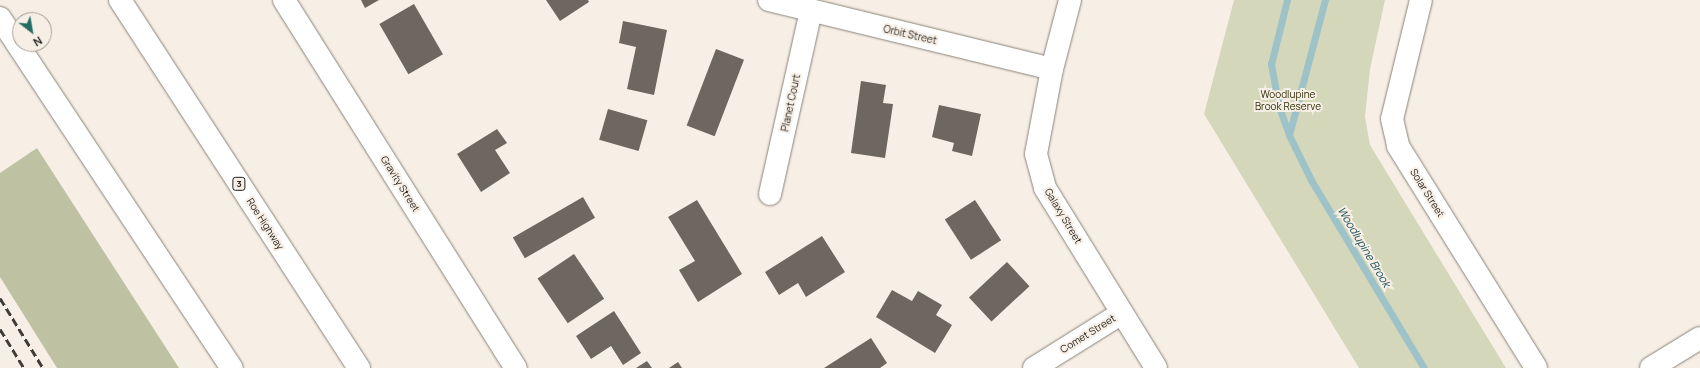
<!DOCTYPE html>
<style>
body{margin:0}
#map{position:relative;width:1700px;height:368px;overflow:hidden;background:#f7efe6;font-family:Manrope,sans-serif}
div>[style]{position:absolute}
.green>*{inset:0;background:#d5d7bb}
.forest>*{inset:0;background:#bfc1a3}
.stream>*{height:7px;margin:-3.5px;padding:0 3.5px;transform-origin:3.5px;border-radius:3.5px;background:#9dc3c8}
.building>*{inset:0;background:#6e675f;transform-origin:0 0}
.roads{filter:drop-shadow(0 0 1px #8a837a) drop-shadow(0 0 1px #8a837a)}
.street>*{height:22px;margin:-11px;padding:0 11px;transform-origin:11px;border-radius:11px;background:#fff}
.highway>*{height:22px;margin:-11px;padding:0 11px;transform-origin:11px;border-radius:11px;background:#fff}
.rail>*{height:3px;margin-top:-1.5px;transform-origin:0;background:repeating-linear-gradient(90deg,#403c38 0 8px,transparent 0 12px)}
span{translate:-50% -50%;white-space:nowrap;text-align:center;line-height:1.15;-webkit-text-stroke:4px #f7efe6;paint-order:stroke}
.shield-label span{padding:1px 3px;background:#f7efe6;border:1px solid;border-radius:3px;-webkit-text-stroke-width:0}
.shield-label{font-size:9px;color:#221f1c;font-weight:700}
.street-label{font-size:10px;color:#221f1c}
.park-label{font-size:10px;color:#2d2d06}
.water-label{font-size:11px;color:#1a5057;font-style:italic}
.north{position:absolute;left:12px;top:12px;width:40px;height:40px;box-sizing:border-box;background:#f7efe6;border:1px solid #a29c95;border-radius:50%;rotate:149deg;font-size:11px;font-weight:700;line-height:16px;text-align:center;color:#221f1c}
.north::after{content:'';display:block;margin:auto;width:14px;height:18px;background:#256d64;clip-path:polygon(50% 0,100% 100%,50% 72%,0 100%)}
</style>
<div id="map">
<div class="green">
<i style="clip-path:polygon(1234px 0,1385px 0,1370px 69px,1365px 117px,1370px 145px,1506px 368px,1359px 368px,1204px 114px)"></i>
</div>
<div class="forest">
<i style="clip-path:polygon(37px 148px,179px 368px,57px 368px,0 277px,0 173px)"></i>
</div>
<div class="stream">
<i style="left:1287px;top:0;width:66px;rotate:104deg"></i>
<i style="left:1271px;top:64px;width:44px;rotate:79.5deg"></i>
<i style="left:1279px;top:107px;width:30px;rotate:70deg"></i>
<i style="left:1289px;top:135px;width:50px;rotate:63.9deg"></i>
<i style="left:1311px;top:180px;width:219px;rotate:59deg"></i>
<i style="left:1289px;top:135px;width:140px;rotate:-75.1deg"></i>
</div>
<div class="building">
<i style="clip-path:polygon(361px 0,379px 0,365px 8px)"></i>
<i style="clip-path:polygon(546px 0,588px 0,589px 2px,560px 21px)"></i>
<i style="left:414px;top:4px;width:58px;height:40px;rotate:60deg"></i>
<i style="clip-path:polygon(623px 21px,667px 30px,654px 95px,627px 89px,636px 47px,619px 43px)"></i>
<i style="left:716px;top:49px;width:30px;height:82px;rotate:21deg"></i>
<i style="clip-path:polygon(861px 81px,886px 85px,883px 103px,893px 104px,885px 158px,851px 153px)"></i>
<i style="clip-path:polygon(939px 105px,981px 114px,972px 156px,952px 151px,954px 143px,932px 137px)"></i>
<i style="left:608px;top:109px;width:41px;height:32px;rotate:16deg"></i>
<i style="clip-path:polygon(497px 129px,507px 143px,495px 150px,510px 173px,481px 192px,457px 154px)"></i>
<i style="left:583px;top:197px;width:24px;height:81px;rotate:60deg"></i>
<i style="clip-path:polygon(697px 200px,742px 274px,698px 302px,679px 270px,695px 261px,668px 217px)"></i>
<i style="left:975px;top:200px;width:48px;height:36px;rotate:57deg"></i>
<i style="clip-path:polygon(822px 236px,845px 272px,806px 297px,798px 283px,779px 295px,765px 272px)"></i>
<i style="left:574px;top:254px;width:54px;height:44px;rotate:56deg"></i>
<i style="left:1007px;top:262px;width:33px;height:52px;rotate:47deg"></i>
<i style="clip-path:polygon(892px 290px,912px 301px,918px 291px,942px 305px,936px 315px,952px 325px,935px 353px,876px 317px)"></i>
<i style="clip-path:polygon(614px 311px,641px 353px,623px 365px,611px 346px,591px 359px,576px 336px)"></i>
<i style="clip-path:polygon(871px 338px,887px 363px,880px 368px,824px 368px)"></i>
<i style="clip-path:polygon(647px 361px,652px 368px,636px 368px)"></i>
<i style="clip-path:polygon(678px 362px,682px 368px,669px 368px)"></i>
</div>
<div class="roads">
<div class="street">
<i style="left:284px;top:0;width:435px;rotate:57.8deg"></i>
<i style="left:769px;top:0;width:291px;rotate:13.7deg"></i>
<i style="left:1070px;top:0;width:71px;rotate:104.6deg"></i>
<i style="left:1052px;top:69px;width:86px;rotate:100.7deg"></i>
<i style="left:1036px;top:154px;width:35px;rotate:75deg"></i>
<i style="left:1045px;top:188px;width:211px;rotate:58.3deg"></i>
<i style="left:1421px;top:0;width:122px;rotate:103.7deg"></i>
<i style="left:1392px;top:119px;width:28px;rotate:77deg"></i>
<i style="left:1398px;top:146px;width:261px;rotate:58.1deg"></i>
<i style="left:770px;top:194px;width:188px;rotate:-77.4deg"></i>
<i style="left:1034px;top:368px;width:104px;rotate:-32deg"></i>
<i style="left:1651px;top:368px;width:57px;rotate:-31.5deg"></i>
</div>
<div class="highway">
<i style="left:120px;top:0;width:439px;rotate:57deg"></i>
<i style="left:0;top:18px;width:420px;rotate:56.5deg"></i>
</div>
</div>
<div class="rail">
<i style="left:0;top:298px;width:82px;rotate:58.4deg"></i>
<i style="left:0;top:329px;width:46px;rotate:58.4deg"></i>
</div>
<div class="shield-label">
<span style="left:239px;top:184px">3</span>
</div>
<div class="street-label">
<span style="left:910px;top:35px;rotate:13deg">Orbit Street</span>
<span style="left:791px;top:103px;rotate:-78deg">Planet Court</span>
<span style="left:400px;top:184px;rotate:58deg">Gravity Street</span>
<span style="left:1427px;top:193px;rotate:58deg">Solar Street</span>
<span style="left:1063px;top:216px;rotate:59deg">Galaxy Street</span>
<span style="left:265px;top:224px;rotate:57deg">Roe Highway</span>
<span style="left:1088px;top:334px;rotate:-32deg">Comet Street</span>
</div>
<div class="park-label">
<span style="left:1288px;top:100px">Woodlupine<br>Brook Reserve</span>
</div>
<div class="water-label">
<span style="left:1364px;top:247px;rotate:59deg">Woodlupine Brook</span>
</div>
<div class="north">N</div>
</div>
